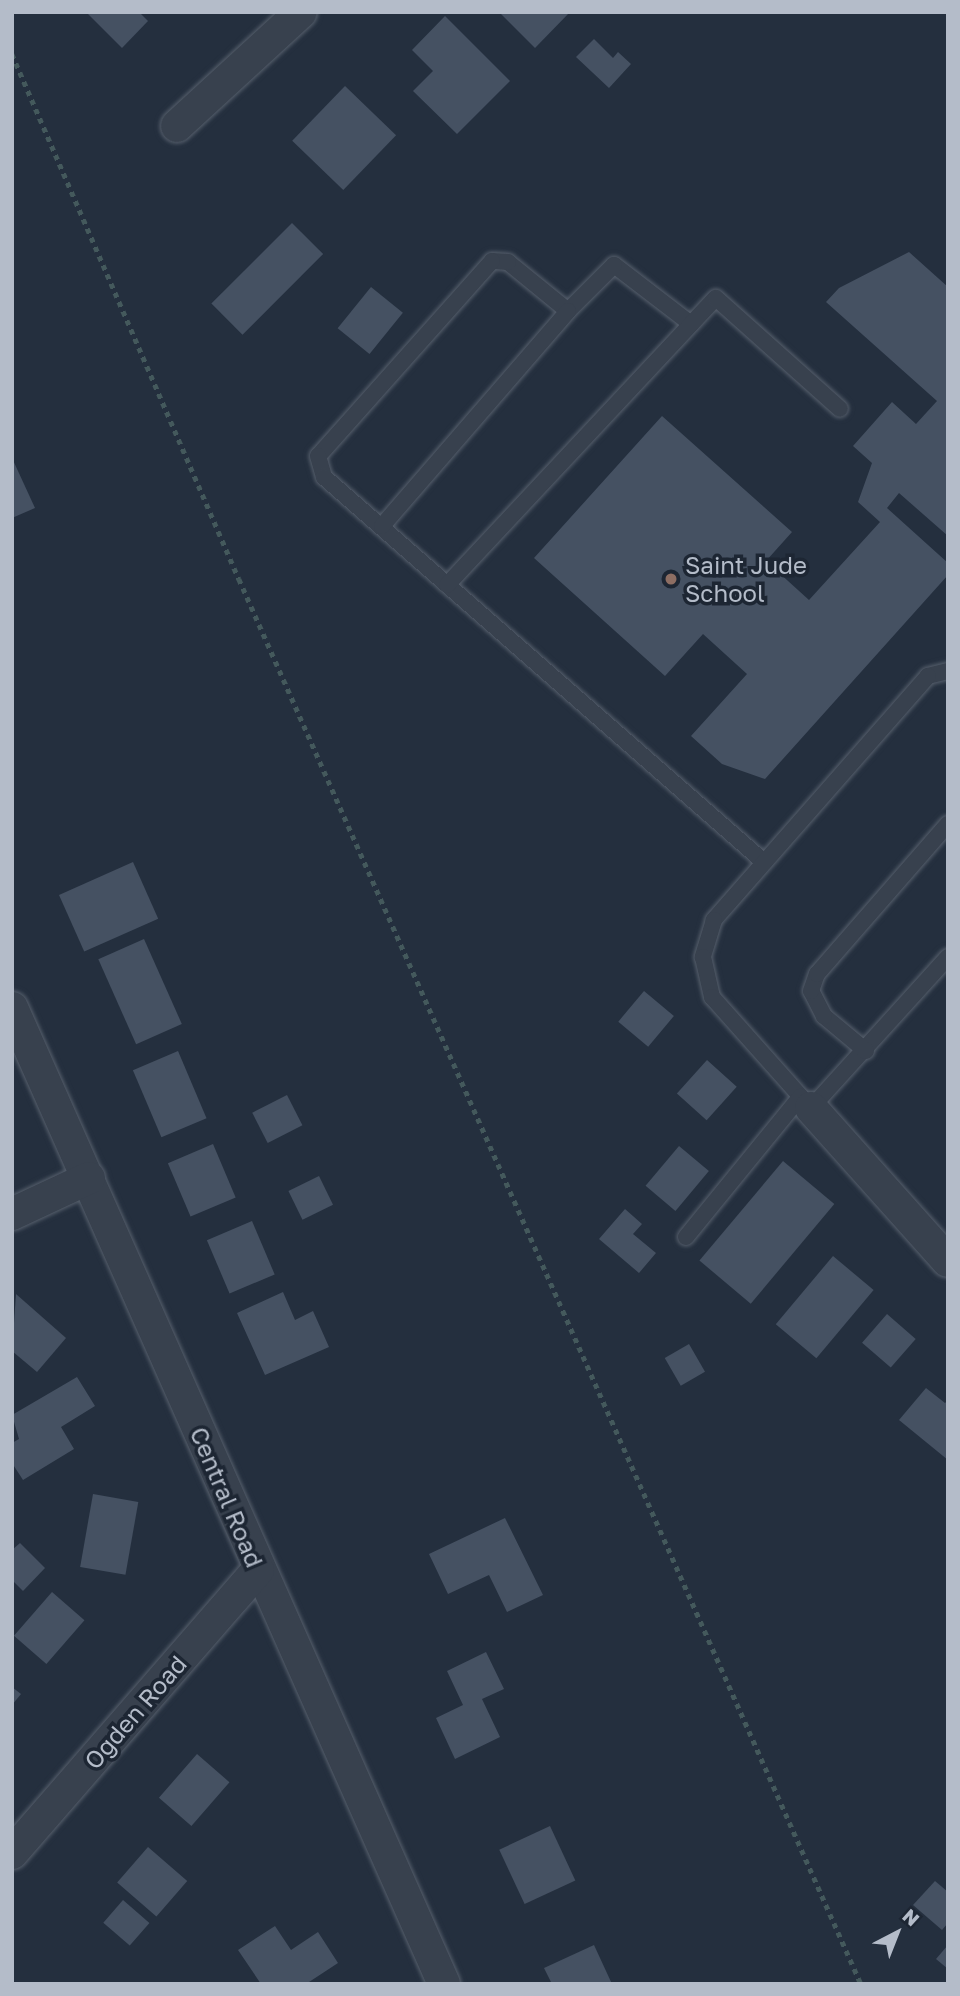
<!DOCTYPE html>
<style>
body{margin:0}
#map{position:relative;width:960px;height:1996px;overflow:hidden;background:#242f3e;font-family:"Golos Text",sans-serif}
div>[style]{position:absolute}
.building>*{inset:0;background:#455162;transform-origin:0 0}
.path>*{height:4.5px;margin-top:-2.25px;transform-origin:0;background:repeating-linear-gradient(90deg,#44595c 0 5px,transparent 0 10px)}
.roads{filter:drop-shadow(0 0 2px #565f6c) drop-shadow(0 0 2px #565f6c)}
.service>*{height:16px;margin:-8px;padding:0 8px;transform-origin:8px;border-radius:8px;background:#38414e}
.minor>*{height:32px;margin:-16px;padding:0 16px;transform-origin:16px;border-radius:16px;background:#38414e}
.dots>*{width:19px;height:19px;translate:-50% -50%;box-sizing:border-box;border:4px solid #1d2633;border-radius:50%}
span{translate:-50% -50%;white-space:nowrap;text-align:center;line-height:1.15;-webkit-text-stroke:7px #1d2633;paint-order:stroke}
.poi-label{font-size:24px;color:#b4bcc9}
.left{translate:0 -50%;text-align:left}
.street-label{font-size:24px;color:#b4bcc9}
.frame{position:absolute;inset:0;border:14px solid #b4bcc9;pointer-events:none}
.north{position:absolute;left:862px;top:1898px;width:70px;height:70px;-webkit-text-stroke:5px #1d2633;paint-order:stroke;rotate:42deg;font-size:19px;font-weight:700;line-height:28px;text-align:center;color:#b4bcc9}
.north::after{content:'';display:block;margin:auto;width:24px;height:32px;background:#b4bcc9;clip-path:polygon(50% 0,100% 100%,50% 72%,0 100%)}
</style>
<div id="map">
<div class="building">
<i style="clip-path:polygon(86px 12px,139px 12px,148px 21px,122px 48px)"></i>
<i style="clip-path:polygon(499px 12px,570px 12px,535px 48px)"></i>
<i style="clip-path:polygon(445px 16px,510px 81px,457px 134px,413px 91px,433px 71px,412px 50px)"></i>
<i style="clip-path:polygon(594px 39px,613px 58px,618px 52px,631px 64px,609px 88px,576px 57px)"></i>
<i style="left:345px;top:86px;width:71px;height:76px;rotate:44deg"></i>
<i style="left:292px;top:223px;width:44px;height:114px;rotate:45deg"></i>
<i style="clip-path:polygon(909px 252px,948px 287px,948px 536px,899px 493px,887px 508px,948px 563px,948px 575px,765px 779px,722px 764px,691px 736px,747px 674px,703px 634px,665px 676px,534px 558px,662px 416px,792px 532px,766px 561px,809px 600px,880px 522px,858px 502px,872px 463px,853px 446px,892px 402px,916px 424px,937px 401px,826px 302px,839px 288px)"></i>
<i style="left:371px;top:287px;width:41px;height:53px;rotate:39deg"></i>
<i style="clip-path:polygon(12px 458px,35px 508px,12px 518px)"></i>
<i style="left:133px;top:862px;width:62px;height:81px;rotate:66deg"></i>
<i style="left:144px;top:939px;width:93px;height:50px;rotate:66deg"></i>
<i style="left:644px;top:991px;width:39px;height:40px;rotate:40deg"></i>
<i style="left:178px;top:1051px;width:73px;height:49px;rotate:67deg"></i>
<i style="left:707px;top:1060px;width:40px;height:45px;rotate:42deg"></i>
<i style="left:287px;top:1095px;width:34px;height:39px;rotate:63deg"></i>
<i style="left:213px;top:1144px;width:58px;height:49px;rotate:67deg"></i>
<i style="left:679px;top:1146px;width:39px;height:52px;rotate:40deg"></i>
<i style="left:783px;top:1161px;width:67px;height:130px;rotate:40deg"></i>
<i style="left:319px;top:1176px;width:32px;height:34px;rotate:64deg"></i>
<i style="clip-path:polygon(625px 1209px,642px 1224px,633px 1234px,656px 1253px,639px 1273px,599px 1239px)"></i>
<i style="left:252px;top:1221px;width:58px;height:49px;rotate:67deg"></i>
<i style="left:833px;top:1256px;width:53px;height:89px;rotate:40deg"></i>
<i style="clip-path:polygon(283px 1292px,295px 1320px,313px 1311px,329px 1347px,265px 1375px,237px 1313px)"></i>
<i style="clip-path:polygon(16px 1294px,66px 1338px,37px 1372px,12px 1351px)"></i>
<i style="left:887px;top:1314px;width:38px;height:38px;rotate:41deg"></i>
<i style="left:689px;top:1344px;width:32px;height:28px;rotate:60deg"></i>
<i style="clip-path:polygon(77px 1377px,95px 1406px,61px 1427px,74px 1449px,23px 1480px,12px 1463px,12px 1443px,19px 1439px,12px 1415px)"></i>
<i style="clip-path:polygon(926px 1388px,945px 1403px,948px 1400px,948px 1460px,899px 1420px)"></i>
<i style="left:93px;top:1494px;width:46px;height:74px;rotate:10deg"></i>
<i style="clip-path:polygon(505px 1518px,543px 1595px,507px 1612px,489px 1575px,448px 1594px,429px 1554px)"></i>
<i style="clip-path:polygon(20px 1543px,45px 1568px,23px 1591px,12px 1580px,12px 1550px)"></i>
<i style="left:52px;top:1592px;width:43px;height:58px;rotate:41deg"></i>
<i style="clip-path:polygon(486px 1652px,504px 1689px,482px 1699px,500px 1737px,455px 1759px,436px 1718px,463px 1705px,447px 1671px)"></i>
<i style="clip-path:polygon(12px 1687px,21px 1694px,12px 1705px)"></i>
<i style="left:197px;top:1754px;width:43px;height:58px;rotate:41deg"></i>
<i style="left:550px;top:1826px;width:60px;height:56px;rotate:65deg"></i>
<i style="left:148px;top:1847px;width:52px;height:47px;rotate:41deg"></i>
<i style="clip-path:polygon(935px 1881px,948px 1892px,948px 1923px,942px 1930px,913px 1905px)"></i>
<i style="left:123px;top:1900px;width:35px;height:30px;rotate:41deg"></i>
<i style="clip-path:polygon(275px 1926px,291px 1950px,318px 1932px,338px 1963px,306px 1984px,261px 1984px,238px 1950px)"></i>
<i style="clip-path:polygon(594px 1945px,612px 1984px,552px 1984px,544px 1968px)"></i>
<i style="clip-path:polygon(948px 1945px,948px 1969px,936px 1959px)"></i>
</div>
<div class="path">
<i style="left:12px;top:54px;width:572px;rotate:66.62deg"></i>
<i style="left:239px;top:579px;width:1537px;rotate:66.12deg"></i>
</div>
<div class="roads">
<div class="service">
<i style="left:691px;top:324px;width:97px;rotate:-142.5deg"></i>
<i style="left:614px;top:265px;width:65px;rotate:135deg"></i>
<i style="left:568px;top:311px;width:77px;rotate:-140.8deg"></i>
<i style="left:508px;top:262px;width:16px;rotate:-176deg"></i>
<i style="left:492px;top:261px;width:261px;rotate:131.7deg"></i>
<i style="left:318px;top:456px;width:22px;rotate:74deg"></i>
<i style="left:324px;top:477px;width:585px;rotate:41.19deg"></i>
<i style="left:382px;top:526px;width:284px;rotate:-49.1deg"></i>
<i style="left:447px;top:585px;width:393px;rotate:-46.9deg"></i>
<i style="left:716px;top:298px;width:166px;rotate:41.8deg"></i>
<i style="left:948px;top:671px;width:21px;rotate:166deg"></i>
<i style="left:928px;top:676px;width:325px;rotate:131.3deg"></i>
<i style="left:714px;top:920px;width:39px;rotate:107deg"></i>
<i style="left:703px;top:957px;width:41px;rotate:77.3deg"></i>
<i style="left:712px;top:997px;width:149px;rotate:48.3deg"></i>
<i style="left:811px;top:1108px;width:204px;rotate:-47.8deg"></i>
<i style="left:866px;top:1051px;width:55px;rotate:-140.2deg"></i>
<i style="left:824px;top:1016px;width:28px;rotate:-117deg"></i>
<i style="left:811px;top:991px;width:18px;rotate:-71deg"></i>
<i style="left:817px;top:974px;width:199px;rotate:-48.9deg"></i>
<i style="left:686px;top:1237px;width:181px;rotate:-50.8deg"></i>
</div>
<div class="minor">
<i style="left:177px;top:126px;width:168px;rotate:-42.6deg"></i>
<i style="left:12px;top:1008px;width:1067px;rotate:66.12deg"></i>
<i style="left:811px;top:1108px;width:205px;rotate:48.2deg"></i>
<i style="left:12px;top:1214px;width:85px;rotate:-25.1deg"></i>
<i style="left:12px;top:1853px;width:375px;rotate:-49deg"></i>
</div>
</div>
<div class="dots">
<i style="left:671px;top:579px;background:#8d6e63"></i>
</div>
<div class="poi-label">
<span class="left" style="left:685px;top:579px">Saint Jude<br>School</span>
</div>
<div class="street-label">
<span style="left:227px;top:1497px;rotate:67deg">Central Road</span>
<span style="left:135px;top:1712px;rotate:-49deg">Ogden Road</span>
</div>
<div class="frame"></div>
<div class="north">N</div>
</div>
